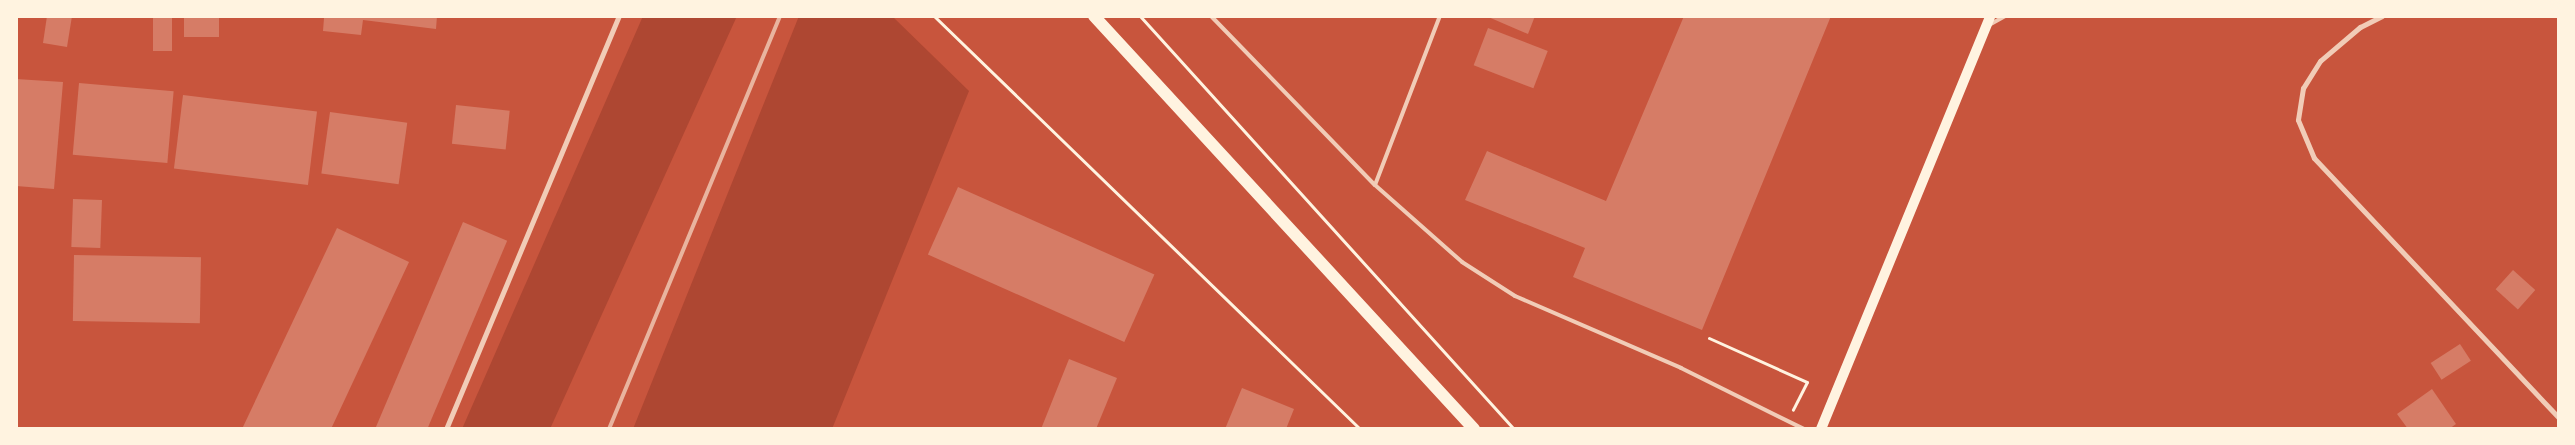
<!DOCTYPE html>
<style>
body{margin:0}
#map{position:relative;width:2575px;height:445px;overflow:hidden;background:#c8553d;font-family:Lato,sans-serif}
div>[style]{position:absolute}
.green>*{inset:0;background:#ae4732}
.building>*{inset:0;background:#d67c66;transform-origin:0 0}
.path>*{height:3px;margin:-1.5px;padding:0 1.5px;transform-origin:1.5px;border-radius:1.5px;background:#fff3e0}
.service>*{height:4px;margin:-2px;padding:0 2px;transform-origin:2px;border-radius:2px;background:#f1ccb7}
.minor>*{height:5px;margin:-2.5px;padding:0 2.5px;transform-origin:2.5px;border-radius:2.5px;background:#f1ccb7}
.secondary>*{height:10px;margin:-5px;padding:0 5px;transform-origin:5px;border-radius:5px;background:#fff3e0}
.primary>*{height:12px;margin:-6px;padding:0 6px;transform-origin:6px;border-radius:6px;background:#fff3e0}
.rail>*{height:4px;margin:-2px;padding:0 2px;transform-origin:2px;border-radius:2px;background:#e9b49f}
span{translate:-50% -50%;white-space:nowrap;text-align:center;line-height:1.15;-webkit-text-stroke:4px #fff3e0;paint-order:stroke}
.frame{position:absolute;inset:0;border:18px solid #fff3e0;pointer-events:none}
</style>
<div id="map">
<div class="green">
<i style="clip-path:polygon(643px 16px,737px 16px,550px 429px,462px 429px)"></i>
<i style="clip-path:polygon(799px 16px,892px 16px,969px 91px,832px 429px,633px 429px)"></i>
</div>
<div class="building">
<i style="clip-path:polygon(47px 16px,72px 16px,67px 47px,43px 43px)"></i>
<i style="left:153px;top:16px;width:19px;height:35px"></i>
<i style="left:184px;top:16px;width:35px;height:21px"></i>
<i style="clip-path:polygon(320px 16px,437px 16px,436px 29px,363px 20px,361px 35px,323px 31px,324px 18px)"></i>
<i style="clip-path:polygon(1486px 16px,1535px 16px,1528px 34px)"></i>
<i style="clip-path:polygon(1684px 16px,1831px 16px,1702px 330px,1573px 277px,1585px 248px,1465px 200px,1487px 151px,1606px 201px)"></i>
<i style="left:1488px;top:28px;width:64px;height:40px;rotate:21deg"></i>
<i style="clip-path:polygon(16px 79px,63px 82px,54px 189px,16px 186px)"></i>
<i style="left:79px;top:83px;width:95px;height:72px;rotate:5deg"></i>
<i style="left:183px;top:95px;width:135px;height:74px;rotate:7deg"></i>
<i style="left:456px;top:105px;width:54px;height:39px;rotate:6deg"></i>
<i style="left:330px;top:112px;width:78px;height:62px;rotate:8deg"></i>
<i style="left:958px;top:187px;width:215px;height:74px;rotate:24deg"></i>
<i style="left:73px;top:199px;width:29px;height:48px;rotate:2deg"></i>
<i style="left:463px;top:222px;width:48px;height:225px;rotate:23deg"></i>
<i style="clip-path:polygon(337px 228px,409px 262px,331px 429px,242px 429px)"></i>
<i style="left:74px;top:255px;width:127px;height:66px;rotate:1deg"></i>
<i style="left:2513px;top:270px;width:30px;height:26px;rotate:42deg"></i>
<i style="left:2460px;top:344px;width:20px;height:35px;rotate:57deg"></i>
<i style="clip-path:polygon(1069px 359px,1117px 378px,1096px 429px,1041px 429px)"></i>
<i style="clip-path:polygon(1242px 388px,1294px 409px,1286px 429px,1225px 429px)"></i>
<i style="clip-path:polygon(2432px 389px,2456px 424px,2449px 429px,2408px 429px,2397px 414px)"></i>
</div>
<div class="path">
<i style="left:934px;top:16px;width:593px;rotate:44.11deg"></i>
<i style="left:1140px;top:16px;width:557px;rotate:47.84deg"></i>
<i style="left:1709px;top:338px;width:107px;rotate:24.2deg"></i>
<i style="left:1807px;top:382px;width:31px;rotate:117deg"></i>
</div>
<div class="service">
<i style="left:1211px;top:16px;width:235px;rotate:45.9deg"></i>
<i style="left:1375px;top:185px;width:116px;rotate:41.5deg"></i>
<i style="left:1462px;top:262px;width:63px;rotate:32.7deg"></i>
<i style="left:1515px;top:296px;width:181px;rotate:23.4deg"></i>
<i style="left:1681px;top:368px;width:137px;rotate:26.4deg"></i>
<i style="left:1989px;top:25px;width:18px;rotate:-29deg"></i>
<i style="left:1375px;top:185px;width:181px;rotate:-69deg"></i>
</div>
<div class="minor">
<i style="left:2382px;top:16px;width:25px;rotate:153deg"></i>
<i style="left:2360px;top:27px;width:52px;rotate:139.6deg"></i>
<i style="left:2320px;top:61px;width:32px;rotate:122deg"></i>
<i style="left:2303px;top:88px;width:32px;rotate:99deg"></i>
<i style="left:2298px;top:120px;width:41px;rotate:67.2deg"></i>
<i style="left:2314px;top:158px;width:357px;rotate:46.7deg"></i>
<i style="left:446px;top:429px;width:448px;rotate:-67.3deg"></i>
</div>
<div class="secondary">
<i style="left:1821px;top:429px;width:446px;rotate:-67.7deg"></i>
</div>
<div class="primary">
<i style="left:1094px;top:16px;width:561px;rotate:47.38deg"></i>
</div>
<div class="rail">
<i style="left:609px;top:429px;width:447px;rotate:-67.5deg"></i>
</div>
<div class="frame"></div>
</div>
